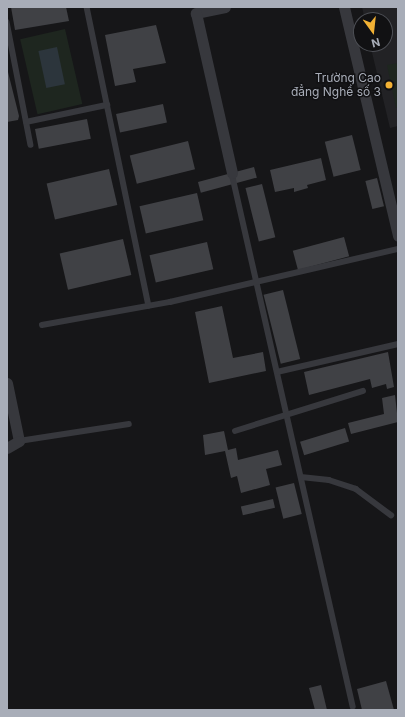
<!DOCTYPE html>
<meta charset="utf-8">
<style>
body{margin:0}
#map{position:relative;width:405px;height:717px;overflow:hidden;background:#161618;font-family:Inter,sans-serif}
div>[style]{position:absolute}
.built>*{inset:0;background:#222225}
.green>*{inset:0;background:#1e261f;transform-origin:0 0}
.water>*{inset:0;background:#2c353c;transform-origin:0 0}
.building>*{inset:0;background:#404145;transform-origin:0 0}
.lane>*{height:5.5px;margin:-2.75px;padding:0 2.75px;transform-origin:2.75px;border-radius:2.75px;background:#37383d}
.street>*{height:11px;margin:-5.5px;padding:0 5.5px;transform-origin:5.5px;border-radius:5.5px;background:#37383d}
.dots>*{width:11px;height:11px;translate:-50% -50%;box-sizing:border-box;border:2px solid #111113;border-radius:50%}
span{translate:-50% -50%;white-space:nowrap;text-align:center;line-height:1.15;-webkit-text-stroke:3px #111113;paint-order:stroke}
.poi-label{font-size:12px;color:#a8adb8}
.right{translate:-100% -50%;text-align:right}
.frame{position:absolute;inset:0;border:8px solid #a8adb8;pointer-events:none}
.north{position:absolute;left:353px;top:12px;width:40px;height:40px;box-sizing:border-box;background:#111113;border:1px solid #4d4f55;border-radius:50%;rotate:165deg;font-size:11px;font-weight:700;line-height:16px;text-align:center;color:#a8adb8}
.north::after{content:'';display:block;margin:auto;width:14px;height:18px;background:#f2b134;clip-path:polygon(50% 0,100% 100%,50% 72%,0 100%)}
</style>
<div id="map">
<div class="built">
<i style="clip-path:polygon(362px 7px,398px 7px,398px 126px,390px 128px,370px 44px,385px 44px,385px 20px,365px 20px)"></i>
</div>
<div class="green">
<i style="left:65px;top:29px;width:77px;height:46px;rotate:77deg"></i>
<i style="clip-path:polygon(398px 63px,398px 107px,396px 108px,387px 65px)"></i>
</div>
<div class="water">
<i style="left:57px;top:47px;width:38px;height:19px;rotate:78deg"></i>
</div>
<div class="building">
<i style="clip-path:polygon(11px 7px,66px 7px,69px 21px,15px 30px)"></i>
<i style="clip-path:polygon(156px 25px,166px 63px,133px 69px,136px 82px,115px 86px,105px 35px)"></i>
<i style="clip-path:polygon(7px 68px,19px 116px,18px 120px,7px 122px)"></i>
<i style="left:163px;top:104px;width:19px;height:48px;rotate:78deg"></i>
<i style="left:87px;top:119px;width:20px;height:53px;rotate:79deg"></i>
<i style="left:352px;top:135px;width:36px;height:28px;rotate:76deg"></i>
<i style="left:188px;top:141px;width:29px;height:60px;rotate:76deg"></i>
<i style="clip-path:polygon(321px 158px,326px 180px,307px 185px,308px 188px,294px 192px,294px 188px,275px 192px,270px 170px)"></i>
<i style="left:254px;top:167px;width:11px;height:58px;rotate:75deg"></i>
<i style="left:109px;top:169px;width:37px;height:64px;rotate:77deg"></i>
<i style="left:377px;top:178px;width:29px;height:12px;rotate:76deg"></i>
<i style="left:262px;top:184px;width:55px;height:17px;rotate:76deg"></i>
<i style="left:197px;top:193px;width:28px;height:59px;rotate:77deg"></i>
<i style="left:344px;top:237px;width:20px;height:53px;rotate:75deg"></i>
<i style="left:123px;top:239px;width:37px;height:65px;rotate:77deg"></i>
<i style="left:207px;top:242px;width:28px;height:59px;rotate:77deg"></i>
<i style="left:283px;top:290px;width:71px;height:20px;rotate:76deg"></i>
<i style="clip-path:polygon(222px 306px,233px 358px,263px 352px,266px 371px,209px 383px,195px 312px)"></i>
<i style="clip-path:polygon(388px 352px,394px 387px,387px 389px,386px 384px,372px 388px,370px 379px,309px 395px,304px 372px)"></i>
<i style="clip-path:polygon(395px 395px,398px 422px,351px 434px,348px 423px,384px 414px,382px 398px)"></i>
<i style="left:345px;top:428px;width:14px;height:47px;rotate:73deg"></i>
<i style="clip-path:polygon(224px 431px,228px 450px,236px 448px,238px 460px,278px 450px,282px 465px,266px 469px,270px 485px,241px 493px,237px 476px,231px 478px,225px 451px,205px 455px,203px 435px)"></i>
<i style="left:294px;top:483px;width:32px;height:19px;rotate:76deg"></i>
<i style="left:273px;top:499px;width:9px;height:33px;rotate:77deg"></i>
<i style="clip-path:polygon(386px 681px,394px 710px,362px 710px,357px 689px)"></i>
<i style="clip-path:polygon(321px 685px,327px 710px,315px 710px,309px 688px)"></i>
</div>
<div class="lane">
<i style="left:87px;top:7px;width:305px;rotate:78.3deg"></i>
<i style="left:7px;top:22px;width:125px;rotate:79deg"></i>
<i style="left:26px;top:122px;width:83px;rotate:-11.9deg"></i>
<i style="left:232px;top:173px;width:547px;rotate:77.21deg"></i>
<i style="left:42px;top:325px;width:130px;rotate:-10.2deg"></i>
<i style="left:170px;top:302px;width:234px;rotate:-13.1deg"></i>
<i style="left:277px;top:372px;width:124px;rotate:-13deg"></i>
<i style="left:235px;top:431px;width:134px;rotate:-17.4deg"></i>
<i style="left:19px;top:441px;width:111px;rotate:-8.8deg"></i>
<i style="left:301px;top:477px;width:28px;rotate:6deg"></i>
<i style="left:329px;top:480px;width:28px;rotate:18deg"></i>
<i style="left:356px;top:489px;width:44px;rotate:36.6deg"></i>
</div>
<div class="street">
<i style="left:225px;top:7px;width:30px;rotate:168deg"></i>
<i style="left:196px;top:13px;width:164px;rotate:77.3deg"></i>
<i style="left:344px;top:7px;width:235px;rotate:76.7deg"></i>
<i style="left:7px;top:383px;width:59px;rotate:78.3deg"></i>
<i style="left:19px;top:441px;width:14px;rotate:150deg"></i>
</div>
<div class="dots">
<i style="left:389px;top:85px;background:#f2b134"></i>
</div>
<div class="poi-label">
<span class="right" style="left:381px;top:85px">Trường Cao<br>đẳng Nghề số 3</span>
</div>
<div class="frame"></div>
<div class="north">N</div>
</div>
